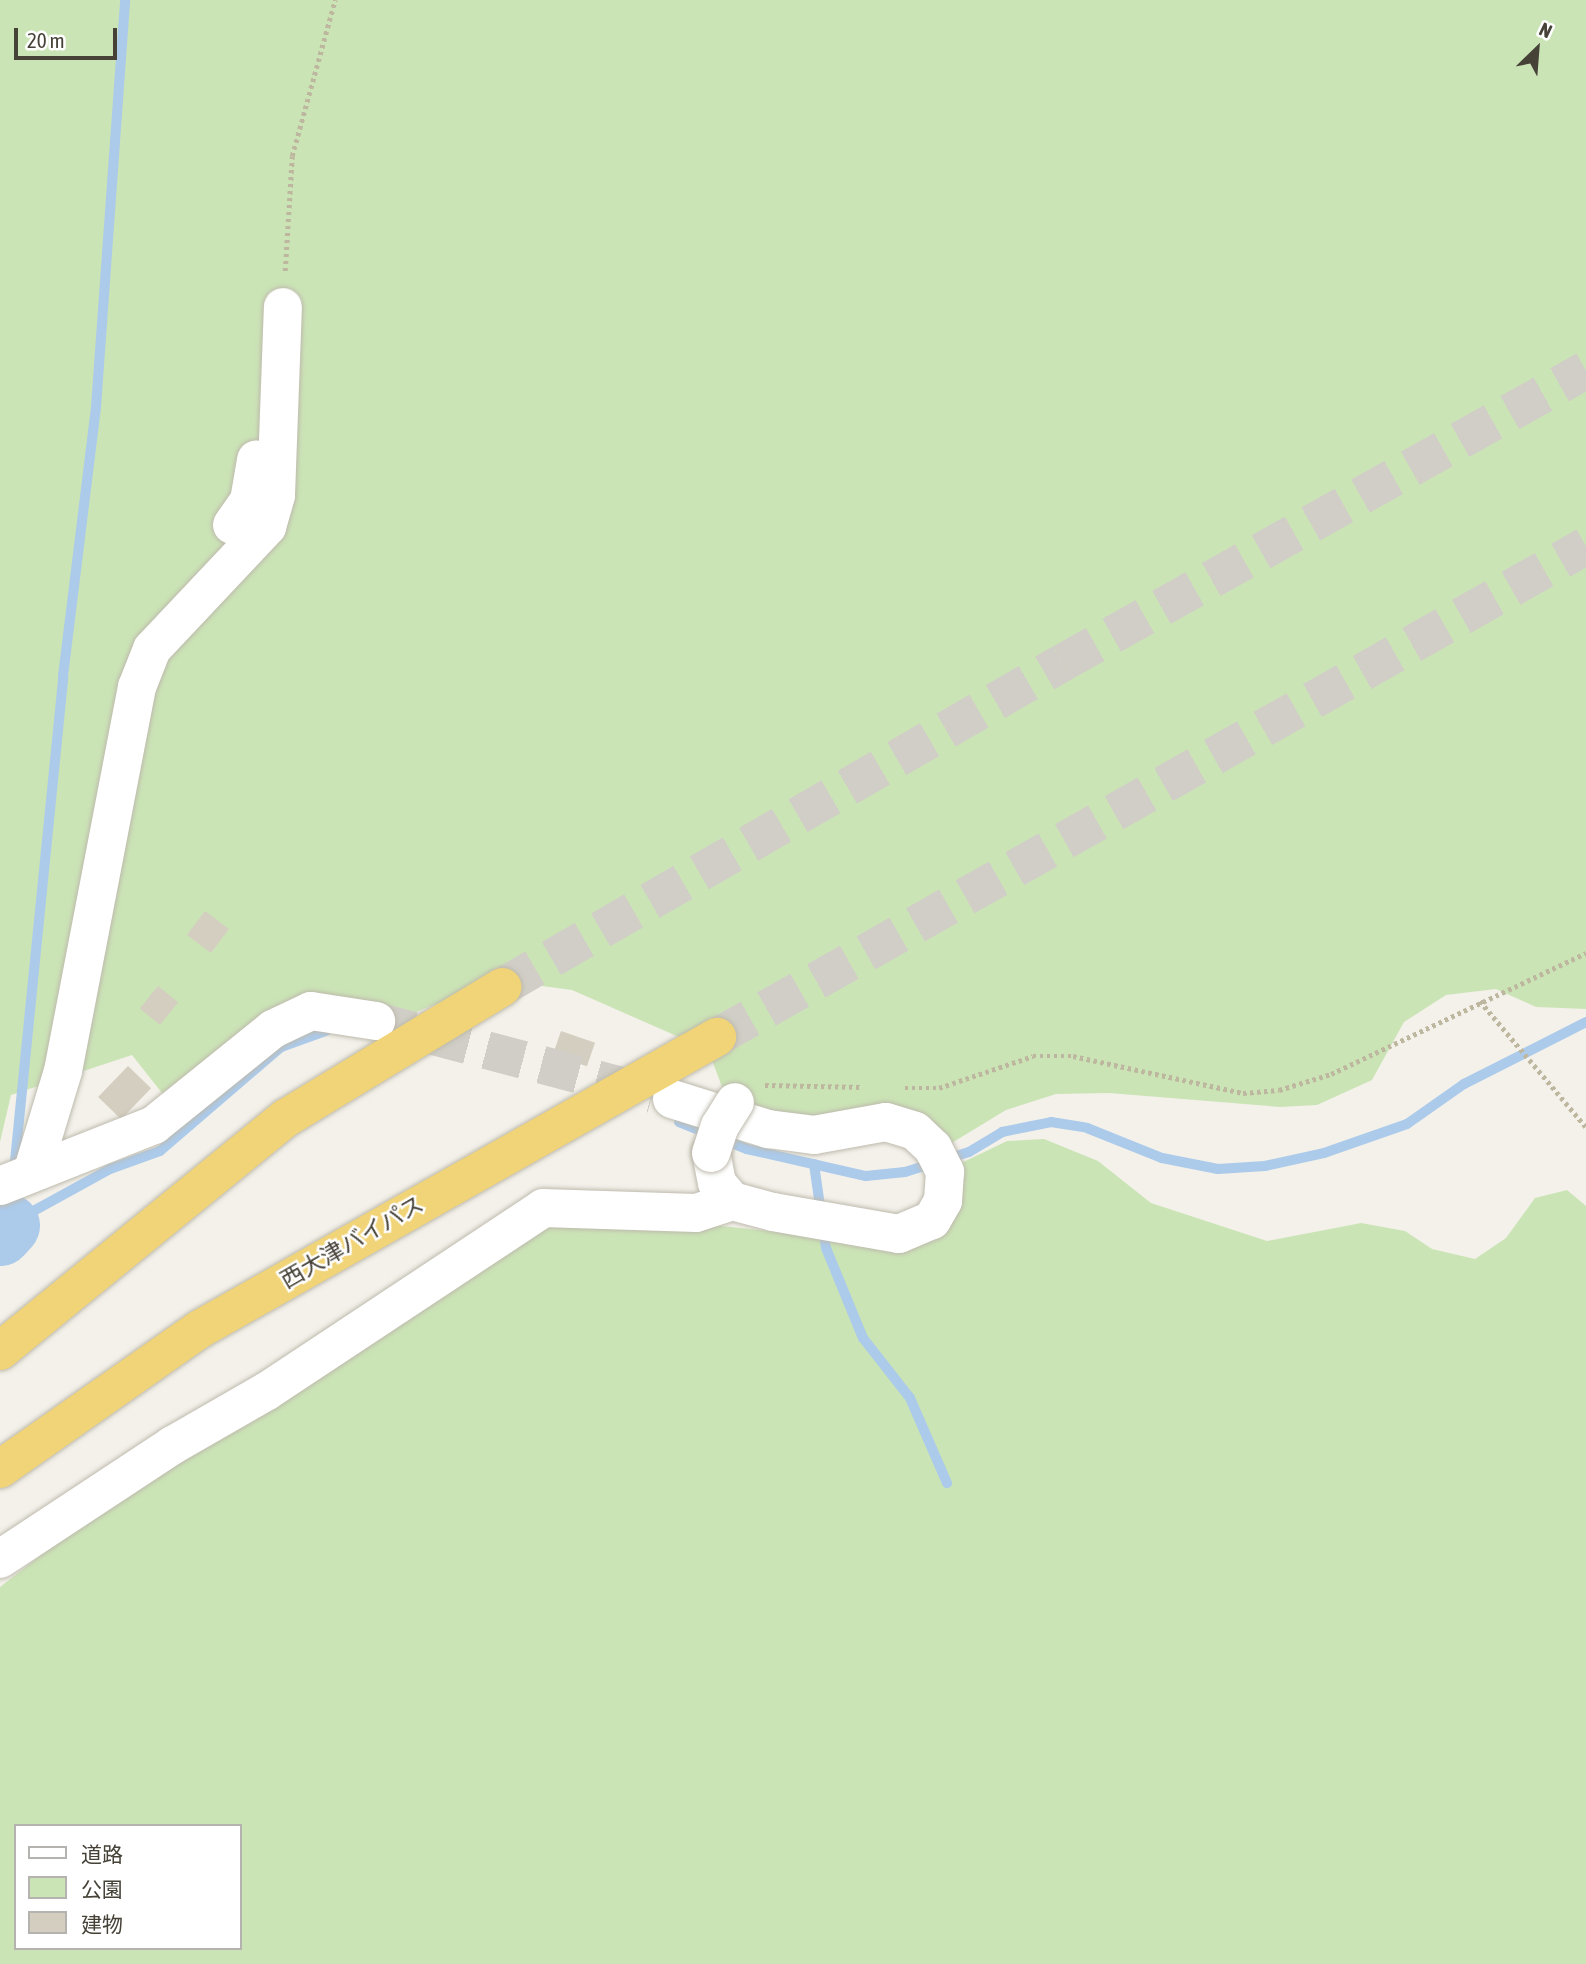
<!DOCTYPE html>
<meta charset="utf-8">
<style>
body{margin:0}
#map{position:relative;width:1586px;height:1964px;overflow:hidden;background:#f3f1ea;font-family:"Asap Condensed","Noto Sans JP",sans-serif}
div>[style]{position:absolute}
.green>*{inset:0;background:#cbe4b6}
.stream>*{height:10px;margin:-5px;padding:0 5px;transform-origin:5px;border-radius:5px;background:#accaea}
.river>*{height:63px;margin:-31.5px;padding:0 31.5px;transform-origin:31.5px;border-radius:31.5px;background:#accaea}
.building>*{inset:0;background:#d4cec0;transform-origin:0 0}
.minor-tunnel>*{height:38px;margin-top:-19px;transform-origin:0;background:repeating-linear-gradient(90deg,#d0cec6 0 38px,transparent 0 57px)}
.highway-tunnel>*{height:38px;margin-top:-19px;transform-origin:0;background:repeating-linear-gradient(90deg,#d0cec6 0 38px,transparent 0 57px)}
.path>*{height:4.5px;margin-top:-2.25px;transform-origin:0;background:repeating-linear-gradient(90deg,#beb79f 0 3.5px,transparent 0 7px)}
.roads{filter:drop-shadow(0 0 2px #bebaad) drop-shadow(0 0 2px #bebaad)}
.minor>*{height:38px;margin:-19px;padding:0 19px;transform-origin:19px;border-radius:19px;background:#fff}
.highway>*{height:38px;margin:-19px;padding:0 19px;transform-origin:19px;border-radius:19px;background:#f1d477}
.bridges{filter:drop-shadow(0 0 2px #bebaad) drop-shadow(0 0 2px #bebaad)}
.minor-bridge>*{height:38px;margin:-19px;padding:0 19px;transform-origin:19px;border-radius:19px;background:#fff}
span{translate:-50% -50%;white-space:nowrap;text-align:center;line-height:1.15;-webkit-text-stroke:5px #fff;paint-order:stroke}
.street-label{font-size:23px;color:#464238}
.legend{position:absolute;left:14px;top:1824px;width:228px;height:126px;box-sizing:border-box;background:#fff;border:2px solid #b5b3af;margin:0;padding:9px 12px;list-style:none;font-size:21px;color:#464238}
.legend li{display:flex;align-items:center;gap:14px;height:35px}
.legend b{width:35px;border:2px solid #b5b3af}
.north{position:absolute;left:1502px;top:14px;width:70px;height:70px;-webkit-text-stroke:5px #fff;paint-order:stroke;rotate:25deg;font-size:19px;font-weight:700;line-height:28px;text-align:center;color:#464238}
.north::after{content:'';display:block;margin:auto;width:24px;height:32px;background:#464238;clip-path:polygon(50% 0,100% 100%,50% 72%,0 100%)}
.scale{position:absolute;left:14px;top:28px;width:103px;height:32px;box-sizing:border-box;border:4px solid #464238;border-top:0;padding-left:9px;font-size:21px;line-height:24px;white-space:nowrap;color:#464238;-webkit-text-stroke:5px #fff;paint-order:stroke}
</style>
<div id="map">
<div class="green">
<i style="clip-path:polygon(0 0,1586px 0,1586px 1009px,1536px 1007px,1496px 989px,1446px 995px,1404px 1022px,1372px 1080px,1317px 1105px,1280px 1107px,1109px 1093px,1056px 1094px,1006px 1110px,950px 1144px,775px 1125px,722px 1087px,712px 1060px,688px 1041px,572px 990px,496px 980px,401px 1018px,341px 1003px,166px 1098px,132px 1055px,11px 1095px,0 1142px)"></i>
<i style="clip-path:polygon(evenodd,1044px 1139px,1098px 1161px,1151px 1203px,1267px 1241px,1361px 1223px,1405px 1231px,1432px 1249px,1475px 1259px,1506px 1238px,1535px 1198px,1567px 1190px,1586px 1206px,1586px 1964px,0 1964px,0 1587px,156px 1466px,534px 1224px,655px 1219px,901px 1245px,953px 1167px,1007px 1141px,1044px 1139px,16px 1826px,240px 1826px,240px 1948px,16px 1948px,16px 1826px)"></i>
</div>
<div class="stream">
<i style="left:679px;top:1122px;width:73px;rotate:21.7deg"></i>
<i style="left:747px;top:1149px;width:122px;rotate:12.8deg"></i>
<i style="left:866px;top:1176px;width:39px;rotate:-6deg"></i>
<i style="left:905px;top:1172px;width:67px;rotate:-17.4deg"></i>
<i style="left:969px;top:1152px;width:39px;rotate:-31deg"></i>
<i style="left:1002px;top:1132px;width:50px;rotate:-11.5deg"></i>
<i style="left:1051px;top:1122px;width:36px;rotate:9deg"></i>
<i style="left:1087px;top:1128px;width:81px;rotate:21.8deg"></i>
<i style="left:1162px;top:1158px;width:57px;rotate:11.1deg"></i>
<i style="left:1218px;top:1169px;width:47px;rotate:-3.7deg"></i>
<i style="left:1265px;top:1166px;width:60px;rotate:-12.4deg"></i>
<i style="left:1324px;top:1153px;width:88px;rotate:-19.3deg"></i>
<i style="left:1407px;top:1124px;width:70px;rotate:-35.1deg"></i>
<i style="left:1464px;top:1084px;width:137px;rotate:-26.9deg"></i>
<i style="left:814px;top:1164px;width:85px;rotate:81.9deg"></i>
<i style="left:826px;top:1248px;width:97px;rotate:67.7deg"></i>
<i style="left:863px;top:1338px;width:76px;rotate:51.9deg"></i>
<i style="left:910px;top:1398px;width:93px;rotate:66.5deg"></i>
<i style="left:14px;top:1171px;width:497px;rotate:-84.3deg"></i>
<i style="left:63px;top:676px;width:271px;rotate:-83deg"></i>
<i style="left:96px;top:407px;width:408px;rotate:-85.9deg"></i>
<i style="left:8px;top:1225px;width:34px;rotate:-83deg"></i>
<i style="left:8px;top:1225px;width:116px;rotate:-28.8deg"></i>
<i style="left:110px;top:1169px;width:53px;rotate:-19.8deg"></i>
<i style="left:160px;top:1151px;width:160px;rotate:-40.7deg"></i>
<i style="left:281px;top:1047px;width:48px;rotate:-19.6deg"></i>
</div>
<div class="river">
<i style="left:0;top:1234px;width:12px;rotate:-48deg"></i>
</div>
<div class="building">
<i style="left:205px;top:911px;width:30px;height:30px;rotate:37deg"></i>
<i style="left:158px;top:986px;width:26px;height:29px;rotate:39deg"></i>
<i style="left:561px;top:1031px;width:36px;height:25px;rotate:19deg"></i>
<i style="left:128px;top:1066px;width:32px;height:43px;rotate:44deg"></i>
</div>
<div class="minor-tunnel">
<i style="left:376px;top:1021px;width:286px;rotate:14.8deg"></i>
</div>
<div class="highway-tunnel">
<i style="left:502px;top:987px;width:647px;rotate:-30.05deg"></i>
<i style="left:1062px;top:663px;width:600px;rotate:-29.21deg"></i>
<i style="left:717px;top:1037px;width:998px;rotate:-29.47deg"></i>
</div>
<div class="path">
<i style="left:285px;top:271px;width:115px;rotate:-86.5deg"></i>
<i style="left:292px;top:156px;width:162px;rotate:-74.6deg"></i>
<i style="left:1480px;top:1001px;width:165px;rotate:49.9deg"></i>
<i style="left:765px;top:1085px;width:97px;rotate:1.2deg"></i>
<i style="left:905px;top:1088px;width:34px"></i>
<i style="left:939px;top:1088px;width:99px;rotate:-18.8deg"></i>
<i style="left:1033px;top:1056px;width:40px"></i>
<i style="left:1073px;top:1056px;width:174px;rotate:12.3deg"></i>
<i style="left:1243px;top:1093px;width:36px;rotate:-5deg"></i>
<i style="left:1279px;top:1090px;width:54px;rotate:-17.1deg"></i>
<i style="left:1331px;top:1074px;width:282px;rotate:-25.4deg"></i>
</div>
<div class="roads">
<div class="minor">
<i style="left:232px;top:525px;width:29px;rotate:-55deg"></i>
<i style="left:249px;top:501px;width:42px;rotate:-80.3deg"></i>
<i style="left:672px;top:1099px;width:101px;rotate:17.4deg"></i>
<i style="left:768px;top:1129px;width:46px;rotate:7.4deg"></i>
<i style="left:814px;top:1135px;width:73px;rotate:-10.2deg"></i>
<i style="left:886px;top:1122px;width:30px;rotate:17deg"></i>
<i style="left:915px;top:1131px;width:25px;rotate:43deg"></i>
<i style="left:933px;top:1148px;width:27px;rotate:63deg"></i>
<i style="left:945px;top:1172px;width:29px;rotate:94deg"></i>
<i style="left:943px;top:1201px;width:22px;rotate:120deg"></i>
<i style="left:932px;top:1220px;width:36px;rotate:157deg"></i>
<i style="left:899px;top:1234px;width:128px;rotate:-170.1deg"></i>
<i style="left:773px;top:1212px;width:42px;rotate:-165deg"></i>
<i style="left:732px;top:1201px;width:23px;rotate:-130deg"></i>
<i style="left:717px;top:1183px;width:31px;rotate:-101deg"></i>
<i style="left:32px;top:1173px;width:107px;rotate:-73.1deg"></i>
<i style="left:63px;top:1071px;width:391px;rotate:-79.1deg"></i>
<i style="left:137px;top:687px;width:41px;rotate:-68.5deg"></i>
<i style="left:152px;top:649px;width:168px;rotate:-46.7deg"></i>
<i style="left:267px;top:527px;width:33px;rotate:-74deg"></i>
<i style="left:276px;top:495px;width:188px;rotate:-87.9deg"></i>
<i style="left:0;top:1186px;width:166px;rotate:-21.6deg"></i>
<i style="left:154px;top:1125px;width:153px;rotate:-38.9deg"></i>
<i style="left:273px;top:1029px;width:42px;rotate:-25.3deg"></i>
<i style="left:311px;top:1011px;width:66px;rotate:8.7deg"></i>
<i style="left:0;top:1559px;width:207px;rotate:-33.4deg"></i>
<i style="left:173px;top:1445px;width:108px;rotate:-29.9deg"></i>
<i style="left:267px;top:1391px;width:331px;rotate:-33.5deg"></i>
<i style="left:543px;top:1208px;width:153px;rotate:1.9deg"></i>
<i style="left:696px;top:1213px;width:38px;rotate:-18deg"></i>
</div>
<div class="highway">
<i style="left:0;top:1351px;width:369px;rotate:-39.2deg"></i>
<i style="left:286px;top:1118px;width:253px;rotate:-31.2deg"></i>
<i style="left:0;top:1469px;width:244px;rotate:-35deg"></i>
<i style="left:200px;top:1329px;width:594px;rotate:-29.46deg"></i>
</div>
</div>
<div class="bridges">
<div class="minor-bridge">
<i style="left:711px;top:1153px;width:28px;rotate:-72deg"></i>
<i style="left:720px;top:1126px;width:28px;rotate:-58deg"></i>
</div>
</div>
<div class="street-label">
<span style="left:352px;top:1242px;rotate:-30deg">西大津バイパス</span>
</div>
<ul class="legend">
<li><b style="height:9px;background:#fff"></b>道路</li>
<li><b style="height:19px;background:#cbe4b6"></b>公園</li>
<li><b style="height:19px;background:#d4cec0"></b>建物</li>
</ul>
<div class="north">N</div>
<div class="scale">20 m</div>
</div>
